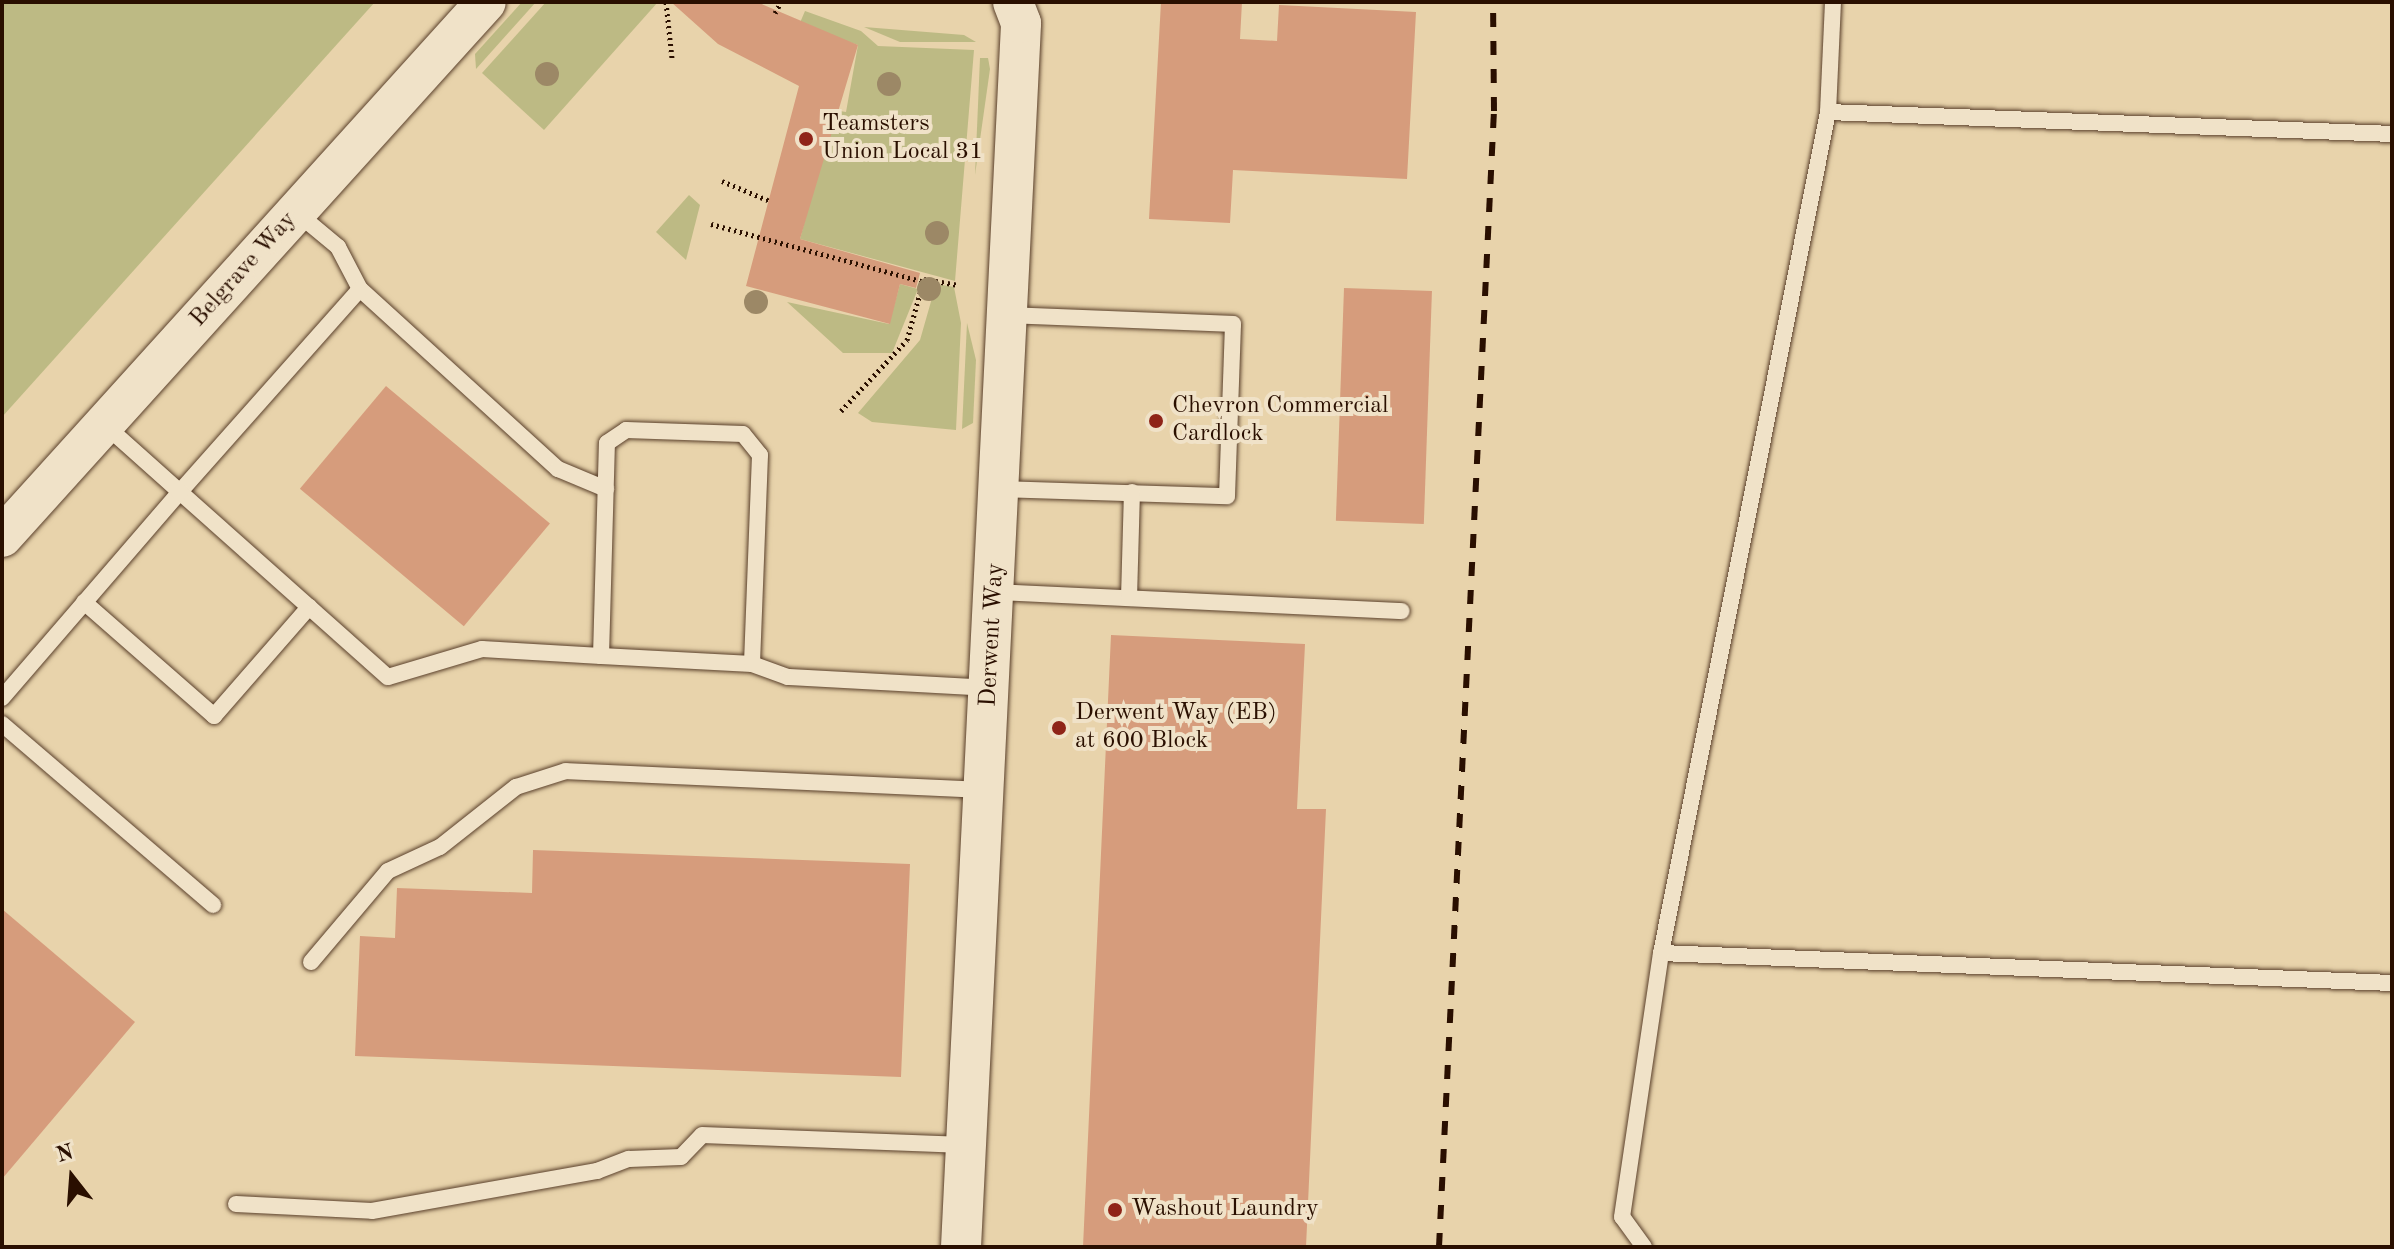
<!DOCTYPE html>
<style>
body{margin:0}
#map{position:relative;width:2394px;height:1249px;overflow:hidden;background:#e8d3ab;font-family:"Old Standard TT",serif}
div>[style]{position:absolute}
.green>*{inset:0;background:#bdba84}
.building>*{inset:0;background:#d69c7c;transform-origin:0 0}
.path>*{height:5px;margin-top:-2.5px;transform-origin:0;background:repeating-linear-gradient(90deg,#2a0f00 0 2px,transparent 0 6px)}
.roads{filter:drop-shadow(0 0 2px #5a402b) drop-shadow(0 0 2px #5a402b)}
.service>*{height:16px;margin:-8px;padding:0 8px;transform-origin:8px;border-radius:8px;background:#f0e2c8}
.tertiary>*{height:40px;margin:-20px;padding:0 20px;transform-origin:20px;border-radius:20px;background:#f0e2c8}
.rail>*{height:6px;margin-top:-3px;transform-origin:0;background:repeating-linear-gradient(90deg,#2a0f00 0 14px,transparent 0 28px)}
.trees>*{width:24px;height:24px;margin:-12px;border-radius:50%;background:#9c8866}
.dots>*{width:22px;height:22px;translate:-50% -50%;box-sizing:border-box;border:4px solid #f0e2c8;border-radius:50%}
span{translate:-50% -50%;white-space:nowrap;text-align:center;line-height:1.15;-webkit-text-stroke:8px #f0e2c8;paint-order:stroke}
.poi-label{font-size:24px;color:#2a0f00}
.left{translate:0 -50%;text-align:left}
.street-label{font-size:24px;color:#2a0f00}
.frame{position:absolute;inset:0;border:4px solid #2a0f00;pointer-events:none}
.north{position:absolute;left:32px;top:1137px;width:80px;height:80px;-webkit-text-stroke:6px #f0e2c8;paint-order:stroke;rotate:343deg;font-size:22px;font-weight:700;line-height:32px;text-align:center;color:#2a0f00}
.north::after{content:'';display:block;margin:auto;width:28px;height:36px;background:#2a0f00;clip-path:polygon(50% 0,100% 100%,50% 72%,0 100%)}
</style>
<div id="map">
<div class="green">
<i style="clip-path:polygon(2px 2px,375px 2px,2px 417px)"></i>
<i style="clip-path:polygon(522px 2px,536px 2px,476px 69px,475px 54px)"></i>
<i style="clip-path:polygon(546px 2px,658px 2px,544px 130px,482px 73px)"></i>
<i style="clip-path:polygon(805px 11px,861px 31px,878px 46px,974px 50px,955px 281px,800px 239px,834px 110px,846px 112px,858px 45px,799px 25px)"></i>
<i style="clip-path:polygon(864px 27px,964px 35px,976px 42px,900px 42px)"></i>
<i style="clip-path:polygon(980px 58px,988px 58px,990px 69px,975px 175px)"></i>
<i style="clip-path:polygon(689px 195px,700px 205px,686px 260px,656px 232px)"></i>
<i style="clip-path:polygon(900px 284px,918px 289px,892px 353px,843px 353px,787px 302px,889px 324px)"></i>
<i style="clip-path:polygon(936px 284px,954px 287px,961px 323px,956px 430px,872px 422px,858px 413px,920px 340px)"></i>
<i style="clip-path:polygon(967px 323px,976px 360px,973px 423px,962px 429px)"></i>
</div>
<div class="building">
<i style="clip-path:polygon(671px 2px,757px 2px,858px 45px,800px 239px,920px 273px,916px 288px,900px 284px,890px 324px,746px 286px,799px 86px,718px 44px)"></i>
<i style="clip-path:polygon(1161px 2px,1242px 2px,1240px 39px,1277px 41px,1279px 5px,1416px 12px,1407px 179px,1233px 170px,1230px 223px,1149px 219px)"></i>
<i style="left:1344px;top:288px;width:88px;height:233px;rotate:2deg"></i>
<i style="left:386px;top:386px;width:214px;height:134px;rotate:40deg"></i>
<i style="clip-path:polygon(1111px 635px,1305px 644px,1297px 809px,1326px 809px,1306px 1247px,1083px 1247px)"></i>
<i style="clip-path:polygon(533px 850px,910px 864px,901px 1077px,355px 1056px,360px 936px,395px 938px,397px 888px,532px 893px)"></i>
<i style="clip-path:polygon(2px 909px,135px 1022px,2px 1179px)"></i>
</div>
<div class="path">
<i style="left:666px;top:2px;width:56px;rotate:83.9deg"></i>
<i style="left:775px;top:13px;width:13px;rotate:-61deg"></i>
<i style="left:722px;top:181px;width:52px;rotate:22.6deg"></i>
<i style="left:711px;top:224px;width:221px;rotate:15.2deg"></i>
<i style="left:841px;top:411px;width:97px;rotate:-47.1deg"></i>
<i style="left:907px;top:340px;width:63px;rotate:-74.4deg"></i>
<i style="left:924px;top:279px;width:35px;rotate:10deg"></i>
</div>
<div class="roads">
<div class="service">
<i style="left:1833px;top:2px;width:110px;rotate:92.6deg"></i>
<i style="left:1828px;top:112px;width:564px;rotate:2.23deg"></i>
<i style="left:296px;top:212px;width:55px;rotate:39.8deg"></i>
<i style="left:338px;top:247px;width:47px;rotate:62.4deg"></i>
<i style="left:360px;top:289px;width:268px;rotate:42.3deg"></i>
<i style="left:558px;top:469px;width:52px;rotate:22.6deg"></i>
<i style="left:360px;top:289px;width:271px;rotate:131.6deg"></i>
<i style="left:180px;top:492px;width:278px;rotate:41.7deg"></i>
<i style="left:388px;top:677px;width:98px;rotate:-16.6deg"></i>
<i style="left:482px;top:649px;width:119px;rotate:3.4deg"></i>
<i style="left:999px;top:489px;width:228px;rotate:1.8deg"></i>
<i style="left:1227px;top:496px;width:172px;rotate:-88deg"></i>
<i style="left:1233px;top:324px;width:225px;rotate:-177.7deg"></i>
<i style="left:996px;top:592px;width:406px;rotate:2.7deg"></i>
<i style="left:1129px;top:598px;width:106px;rotate:-88.4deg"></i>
<i style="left:84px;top:602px;width:173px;rotate:41.2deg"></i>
<i style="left:214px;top:716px;width:145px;rotate:-48.9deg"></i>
<i style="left:752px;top:664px;width:151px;rotate:-177deg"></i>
<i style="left:601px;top:656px;width:213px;rotate:-88.4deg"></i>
<i style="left:607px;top:443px;width:23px;rotate:-34deg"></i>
<i style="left:626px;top:430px;width:117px;rotate:2deg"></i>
<i style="left:743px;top:434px;width:27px;rotate:51deg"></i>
<i style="left:760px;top:455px;width:209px;rotate:92.2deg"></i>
<i style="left:752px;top:664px;width:38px;rotate:20deg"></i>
<i style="left:788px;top:677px;width:200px;rotate:3.1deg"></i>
<i style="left:2px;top:698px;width:272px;rotate:-49.2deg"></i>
<i style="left:180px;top:492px;width:101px;rotate:-138.2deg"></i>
<i style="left:2px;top:724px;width:278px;rotate:40.6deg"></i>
<i style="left:1661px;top:953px;width:732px;rotate:2.35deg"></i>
<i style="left:311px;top:962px;width:119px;rotate:-49.8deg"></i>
<i style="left:388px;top:871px;width:57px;rotate:-24.8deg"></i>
<i style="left:440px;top:847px;width:97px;rotate:-38.3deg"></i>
<i style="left:516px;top:787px;width:52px;rotate:-17.7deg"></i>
<i style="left:566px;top:771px;width:416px;rotate:2.6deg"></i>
<i style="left:236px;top:1204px;width:136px;rotate:2.9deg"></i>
<i style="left:372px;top:1211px;width:229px;rotate:-10.1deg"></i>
<i style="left:597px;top:1171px;width:34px;rotate:-21deg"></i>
<i style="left:629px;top:1159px;width:52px;rotate:-2.2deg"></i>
<i style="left:681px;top:1157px;width:30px;rotate:-46deg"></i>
<i style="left:702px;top:1135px;width:263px;rotate:2.2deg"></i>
<i style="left:1644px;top:1247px;width:37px;rotate:-126deg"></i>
<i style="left:1622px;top:1217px;width:267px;rotate:-81.6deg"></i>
<i style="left:1661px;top:953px;width:857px;rotate:-78.77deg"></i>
</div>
<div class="tertiary">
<i style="left:2px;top:537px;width:721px;rotate:-47.87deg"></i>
<i style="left:961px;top:1247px;width:1225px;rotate:-87.19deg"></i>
<i style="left:1021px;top:23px;width:22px;rotate:-111deg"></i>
</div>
</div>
<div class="rail">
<i style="left:1439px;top:1247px;width:1137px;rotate:-87.23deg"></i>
<i style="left:1494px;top:111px;width:109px;rotate:-90.5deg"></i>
</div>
<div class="trees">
<i style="left:547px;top:74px"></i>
<i style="left:889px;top:84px"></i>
<i style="left:937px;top:233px"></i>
<i style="left:929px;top:289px"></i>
<i style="left:756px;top:302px"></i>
</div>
<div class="dots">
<i style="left:806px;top:139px;background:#8f2418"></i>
<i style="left:1156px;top:421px;background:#8f2418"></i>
<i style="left:1059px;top:728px;background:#8f2418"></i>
<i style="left:1115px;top:1210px;background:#8f2418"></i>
</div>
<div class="poi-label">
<span class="left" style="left:822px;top:139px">Teamsters<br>Union Local 31</span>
<span class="left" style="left:1172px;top:421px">Chevron Commercial<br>Cardlock</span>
<span class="left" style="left:1075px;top:728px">Derwent Way (EB)<br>at 600 Block</span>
<span class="left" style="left:1131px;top:1210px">Washout Laundry</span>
</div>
<div class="street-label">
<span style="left:244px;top:270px;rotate:-48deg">Belgrave Way</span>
<span style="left:993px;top:635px;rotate:-87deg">Derwent Way</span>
</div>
<div class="frame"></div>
<div class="north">N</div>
</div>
